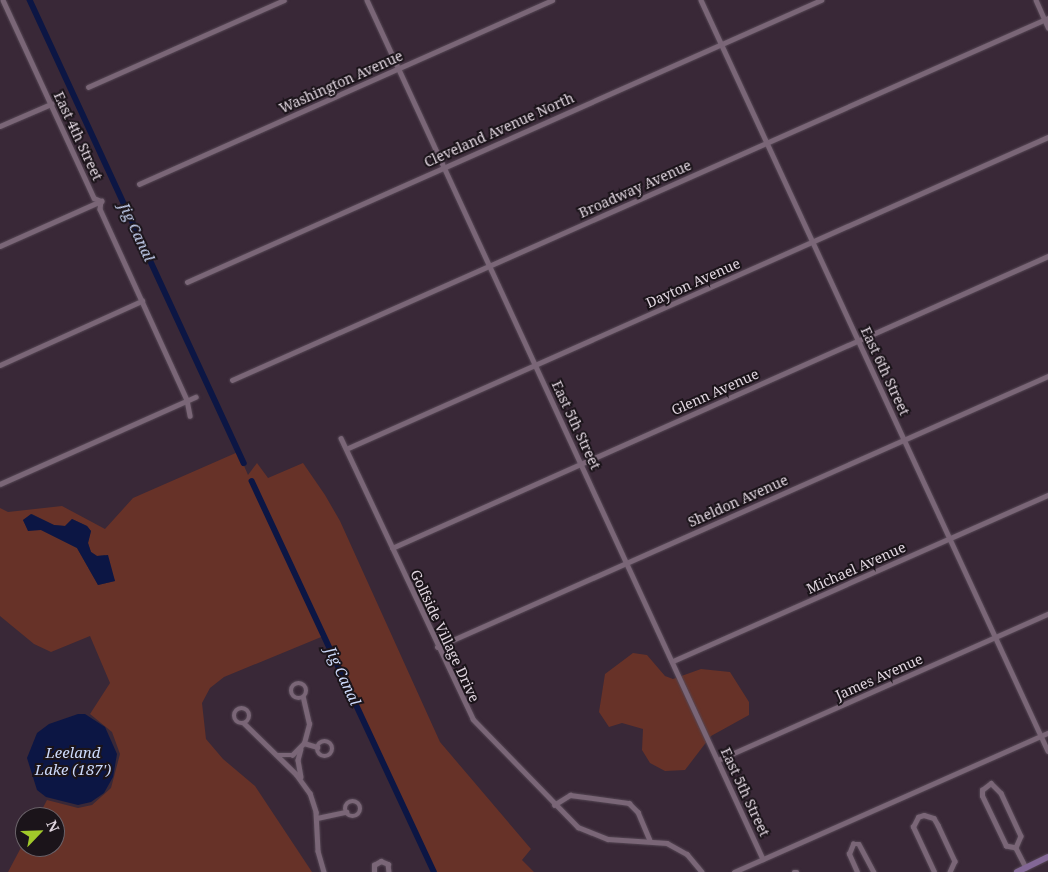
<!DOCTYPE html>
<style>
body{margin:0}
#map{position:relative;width:1048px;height:872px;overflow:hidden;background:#392837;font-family:"Noto Serif",serif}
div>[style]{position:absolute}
.green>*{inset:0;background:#673228}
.water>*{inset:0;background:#0c1644}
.canal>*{height:5.5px;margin:-2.75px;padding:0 2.75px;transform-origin:2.75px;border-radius:2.75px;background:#0c1644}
.roads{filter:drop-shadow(0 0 1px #554754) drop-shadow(0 0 1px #554754)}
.minor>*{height:4.5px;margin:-2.25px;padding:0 2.25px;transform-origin:2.25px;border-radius:2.25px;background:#7a6677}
.minor>.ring{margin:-2.25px;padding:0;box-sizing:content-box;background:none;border:4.5px solid #7a6677;border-radius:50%}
.secondary>*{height:6px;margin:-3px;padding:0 3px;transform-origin:3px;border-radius:3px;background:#836796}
span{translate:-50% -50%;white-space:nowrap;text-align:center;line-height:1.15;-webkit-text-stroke:4px #1b141a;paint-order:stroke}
.street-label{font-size:14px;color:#e1d6e0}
.water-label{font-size:15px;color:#ccd9fa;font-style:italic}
.north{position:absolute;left:15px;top:807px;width:50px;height:50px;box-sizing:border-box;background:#1b141a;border:1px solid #6a6269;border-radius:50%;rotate:66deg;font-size:14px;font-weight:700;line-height:20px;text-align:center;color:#e1d6e0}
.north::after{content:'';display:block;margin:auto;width:18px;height:22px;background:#a1c92a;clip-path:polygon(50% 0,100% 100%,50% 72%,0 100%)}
</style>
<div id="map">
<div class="green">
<i style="clip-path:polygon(evenodd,238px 452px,248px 475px,257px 463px,268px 478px,303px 463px,325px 495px,340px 521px,440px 742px,531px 849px,522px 860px,534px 872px,436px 872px,429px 865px,326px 635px,224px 677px,210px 688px,202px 703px,206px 739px,223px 759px,255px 786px,312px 872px,8px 872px,25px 840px,25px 847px,55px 847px,55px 817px,38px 817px,47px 800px,78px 808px,92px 805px,111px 788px,120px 754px,112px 732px,90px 714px,110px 683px,90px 636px,51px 652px,34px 644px,0 616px,0 508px,8px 512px,62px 506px,105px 529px,133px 498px,238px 452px,32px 514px,54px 525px,65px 526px,72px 519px,87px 526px,91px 531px,88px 543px,91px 552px,97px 556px,105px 555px,115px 581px,98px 585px,77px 548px,41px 530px,28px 530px,23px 520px,32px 514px)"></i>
<i style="clip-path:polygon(633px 653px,647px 655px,665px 676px,673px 679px,701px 669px,730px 672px,749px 702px,749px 715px,711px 736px,685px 770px,665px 771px,650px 763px,642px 750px,643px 729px,622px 723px,609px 727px,599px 712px,605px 674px)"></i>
</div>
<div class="water">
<i style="clip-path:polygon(31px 514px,54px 525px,65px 526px,72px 519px,87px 526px,91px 531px,88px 543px,91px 552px,97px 556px,108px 555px,115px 581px,98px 585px,77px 548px,41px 530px,28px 531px,23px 520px)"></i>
<i style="clip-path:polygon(78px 714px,85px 714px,105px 727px,117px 754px,113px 777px,104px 793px,91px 802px,78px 805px,46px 797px,37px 790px,27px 758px,37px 733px,49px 724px)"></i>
</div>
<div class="canal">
<i style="left:30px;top:0;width:510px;rotate:65.19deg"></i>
<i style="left:252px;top:481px;width:431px;rotate:65deg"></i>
</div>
<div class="roads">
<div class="minor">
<i style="left:3px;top:0;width:218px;rotate:65.3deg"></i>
<i style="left:94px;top:198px;width:8px;rotate:23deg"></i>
<i style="left:101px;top:201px;width:8px;rotate:97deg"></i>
<i style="left:100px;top:209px;width:210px;rotate:65.5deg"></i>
<i style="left:187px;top:400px;width:16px;rotate:79deg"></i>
<i style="left:367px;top:0;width:946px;rotate:65.25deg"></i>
<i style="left:701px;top:0;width:827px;rotate:65.2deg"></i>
<i style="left:1036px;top:0;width:30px;rotate:66deg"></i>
<i style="left:88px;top:87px;width:214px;rotate:-23.9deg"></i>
<i style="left:0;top:126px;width:56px;rotate:-23.3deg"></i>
<i style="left:139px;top:184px;width:452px;rotate:-24deg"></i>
<i style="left:0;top:246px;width:111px;rotate:-24deg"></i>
<i style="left:187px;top:282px;width:694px;rotate:-23.98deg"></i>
<i style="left:0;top:365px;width:156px;rotate:-24.3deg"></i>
<i style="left:232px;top:380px;width:893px;rotate:-23.92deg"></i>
<i style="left:341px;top:438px;width:310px;rotate:64.8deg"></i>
<i style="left:473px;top:719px;width:151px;rotate:45.8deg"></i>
<i style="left:578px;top:827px;width:32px;rotate:22deg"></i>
<i style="left:608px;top:839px;width:59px;rotate:3.9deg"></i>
<i style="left:667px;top:843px;width:23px;rotate:29deg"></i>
<i style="left:687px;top:854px;width:23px;rotate:50deg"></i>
<i style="left:346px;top:449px;width:768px;rotate:-23.96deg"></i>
<i style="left:0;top:484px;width:214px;rotate:-24deg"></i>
<i style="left:392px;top:548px;width:718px;rotate:-23.99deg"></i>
<i style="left:437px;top:647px;width:668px;rotate:-23.92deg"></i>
<i style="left:673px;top:661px;width:410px;rotate:-23.9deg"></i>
<i class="ring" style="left:291px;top:683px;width:11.5px;height:11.5px"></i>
<i class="ring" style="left:234px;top:708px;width:11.5px;height:11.5px"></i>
<i style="left:244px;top:723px;width:73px;rotate:44.4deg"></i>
<i style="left:296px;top:774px;width:24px;rotate:54deg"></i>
<i style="left:310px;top:793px;width:20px;rotate:72deg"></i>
<i style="left:316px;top:812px;width:39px;rotate:87deg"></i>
<i style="left:318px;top:851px;width:22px;rotate:74deg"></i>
<i class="ring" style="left:317px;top:741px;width:11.5px;height:11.5px"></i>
<i style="left:304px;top:743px;width:14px;rotate:17deg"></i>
<i style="left:301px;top:749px;width:11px;rotate:105deg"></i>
<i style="left:298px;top:760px;width:17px;rotate:80deg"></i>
<i style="left:276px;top:755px;width:16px"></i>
<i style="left:292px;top:755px;width:17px;rotate:-45deg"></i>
<i style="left:304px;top:743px;width:20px;rotate:-75deg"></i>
<i style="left:309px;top:724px;width:27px;rotate:-103deg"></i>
<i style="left:718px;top:760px;width:361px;rotate:-23.9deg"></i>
<i style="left:991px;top:783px;width:14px;rotate:45deg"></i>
<i style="left:1001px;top:793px;width:47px;rotate:65.1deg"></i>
<i style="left:1021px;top:836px;width:13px;rotate:113deg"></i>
<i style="left:1016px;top:848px;width:10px;rotate:-169deg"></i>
<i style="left:1006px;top:846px;width:55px;rotate:-115.6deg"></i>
<i style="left:982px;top:796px;width:6px;rotate:-90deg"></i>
<i style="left:982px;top:790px;width:11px;rotate:-38deg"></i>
<i class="ring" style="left:345px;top:801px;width:11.5px;height:11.5px"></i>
<i style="left:554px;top:805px;width:19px;rotate:-32deg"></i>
<i style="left:570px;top:795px;width:60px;rotate:7.7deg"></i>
<i style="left:629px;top:803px;width:13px;rotate:45deg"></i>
<i style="left:638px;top:812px;width:30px;rotate:67deg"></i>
<i style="left:317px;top:818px;width:30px;rotate:-12deg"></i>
<i style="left:1016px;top:848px;width:22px;rotate:63deg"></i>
<i style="left:374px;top:872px;width:7px;rotate:-90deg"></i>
<i style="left:374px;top:865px;width:8px;rotate:-30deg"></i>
<i style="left:381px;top:861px;width:8px;rotate:23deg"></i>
<i style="left:388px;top:864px;width:8px;rotate:83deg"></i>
<i style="left:734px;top:872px;width:343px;rotate:-23.9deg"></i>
<i style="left:794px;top:872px;width:3px"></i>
<i style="left:857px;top:872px;width:20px;rotate:-114deg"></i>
<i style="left:849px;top:854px;width:11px;rotate:-68deg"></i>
<i style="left:853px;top:844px;width:6px"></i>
<i style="left:859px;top:844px;width:32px;rotate:62deg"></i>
<i style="left:934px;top:872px;width:50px;rotate:-115deg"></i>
<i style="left:913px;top:827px;width:11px;rotate:-63deg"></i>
<i style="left:918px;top:817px;width:6px;rotate:-18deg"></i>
<i style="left:924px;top:815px;width:10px;rotate:17deg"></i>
<i style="left:934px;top:818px;width:8px;rotate:60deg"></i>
<i style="left:938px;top:825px;width:40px;rotate:65deg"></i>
<i style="left:955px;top:861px;width:12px;rotate:114deg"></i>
</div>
<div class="secondary">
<i style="left:1017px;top:872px;width:34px;rotate:-26deg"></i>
</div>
</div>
<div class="street-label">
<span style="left:341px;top:82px;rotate:-24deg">Washington Avenue</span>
<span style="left:499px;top:130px;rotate:-24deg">Cleveland Avenue North</span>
<span style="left:78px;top:136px;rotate:65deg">East 4th Street</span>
<span style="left:635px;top:189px;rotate:-24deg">Broadway Avenue</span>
<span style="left:693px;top:283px;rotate:-24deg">Dayton Avenue</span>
<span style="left:885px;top:371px;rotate:65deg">East 6th Street</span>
<span style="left:715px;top:392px;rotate:-24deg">Glenn Avenue</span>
<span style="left:576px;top:425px;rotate:65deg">East 5th Street</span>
<span style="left:738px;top:501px;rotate:-24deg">Sheldon Avenue</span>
<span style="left:856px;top:568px;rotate:-24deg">Michael Avenue</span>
<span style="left:445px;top:636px;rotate:65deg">Golfside Village Drive</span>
<span style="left:879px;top:677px;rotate:-24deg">James Avenue</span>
<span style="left:745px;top:792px;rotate:65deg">East 5th Street</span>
</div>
<div class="water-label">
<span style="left:137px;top:232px;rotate:65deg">Jig Canal</span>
<span style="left:343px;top:676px;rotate:65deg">Jig Canal</span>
<span style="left:73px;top:761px">Leeland<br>Lake (187')</span>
</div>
<div class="north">N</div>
</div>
